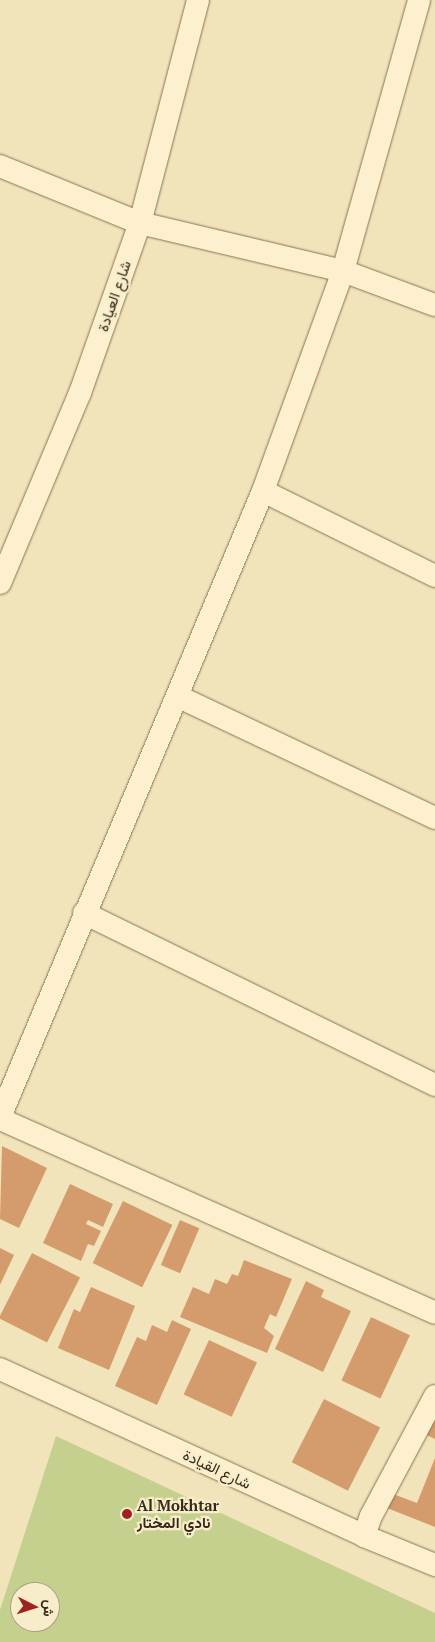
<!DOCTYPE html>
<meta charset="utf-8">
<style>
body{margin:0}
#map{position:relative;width:435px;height:1642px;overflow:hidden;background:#f2e4ba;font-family:"PT Serif",Vazirmatn,serif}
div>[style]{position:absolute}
.green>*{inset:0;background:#c5d08e}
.building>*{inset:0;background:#d49c6c;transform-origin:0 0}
.roads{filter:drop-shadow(0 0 1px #8a7353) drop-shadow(0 0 1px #8a7353)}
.street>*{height:22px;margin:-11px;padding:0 11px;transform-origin:11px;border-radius:11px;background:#fcf0ce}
.dots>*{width:14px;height:14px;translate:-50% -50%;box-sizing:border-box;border:2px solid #f8edca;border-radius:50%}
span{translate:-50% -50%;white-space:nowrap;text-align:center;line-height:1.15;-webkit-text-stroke:4.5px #f8edca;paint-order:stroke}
.street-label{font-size:15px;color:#37291a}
.poi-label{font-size:15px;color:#37291a;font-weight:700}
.left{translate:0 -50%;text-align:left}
.north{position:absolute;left:10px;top:1582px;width:50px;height:50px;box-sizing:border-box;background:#f8edca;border:1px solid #ab9f84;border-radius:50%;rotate:95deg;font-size:14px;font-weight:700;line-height:20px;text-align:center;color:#37291a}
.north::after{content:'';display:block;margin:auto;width:18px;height:22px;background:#9e221e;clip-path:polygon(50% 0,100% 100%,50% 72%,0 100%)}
</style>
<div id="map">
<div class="green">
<i style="clip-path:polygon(evenodd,56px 1436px,435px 1613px,435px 1642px,0 1642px,0 1610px,56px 1436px,20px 1592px,50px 1592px,50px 1622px,20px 1622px,20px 1592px)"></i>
</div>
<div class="building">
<i style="clip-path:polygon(2px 1146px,47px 1168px,19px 1228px,0 1219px)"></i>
<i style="clip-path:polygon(70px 1184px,113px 1204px,103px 1227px,88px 1220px,86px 1224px,101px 1231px,94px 1246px,88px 1244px,81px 1261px,43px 1243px)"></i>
<i style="left:123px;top:1201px;width:55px;height:69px;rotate:26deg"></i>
<i style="left:180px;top:1220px;width:21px;height:49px;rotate:23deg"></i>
<i style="clip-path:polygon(0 1248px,14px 1255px,0 1285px)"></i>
<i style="left:32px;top:1253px;width:54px;height:73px;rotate:27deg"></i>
<i style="clip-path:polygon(244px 1260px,292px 1279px,276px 1317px,270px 1314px,264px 1328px,274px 1336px,267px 1353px,180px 1317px,193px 1287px,209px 1294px,215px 1279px,227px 1284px,232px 1274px,238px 1276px)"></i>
<i style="clip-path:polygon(306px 1281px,324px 1290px,321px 1297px,351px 1311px,323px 1372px,275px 1349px)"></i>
<i style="clip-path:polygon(91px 1287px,135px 1306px,109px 1370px,58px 1348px,74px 1309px,80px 1312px)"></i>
<i style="left:371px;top:1317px;width:43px;height:70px;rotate:25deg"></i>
<i style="clip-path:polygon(172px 1320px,191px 1329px,157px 1405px,115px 1386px,137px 1337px,146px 1341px,152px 1325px,167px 1332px)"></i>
<i style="left:209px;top:1340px;width:53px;height:60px;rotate:25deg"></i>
<i style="left:324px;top:1399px;width:63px;height:71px;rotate:27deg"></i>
<i style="clip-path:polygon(435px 1419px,435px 1439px,422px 1433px)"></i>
<i style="clip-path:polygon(435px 1458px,435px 1527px,387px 1508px,393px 1494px,417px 1503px)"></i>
</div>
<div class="roads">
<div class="street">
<i style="left:0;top:166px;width:151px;rotate:22.2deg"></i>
<i style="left:140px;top:223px;width:209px;rotate:13.3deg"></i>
<i style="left:343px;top:271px;width:98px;rotate:20.3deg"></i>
<i style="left:263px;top:491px;width:192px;rotate:26.3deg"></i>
<i style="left:0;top:583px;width:206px;rotate:-67.2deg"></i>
<i style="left:80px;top:393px;width:180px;rotate:-70.6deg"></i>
<i style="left:140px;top:223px;width:230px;rotate:-75.4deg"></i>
<i style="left:179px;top:697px;width:283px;rotate:25.3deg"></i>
<i style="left:84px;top:913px;width:391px;rotate:26.1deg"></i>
<i style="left:0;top:1117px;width:679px;rotate:-67.21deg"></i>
<i style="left:263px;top:491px;width:234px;rotate:-70deg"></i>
<i style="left:343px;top:271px;width:281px;rotate:-74.3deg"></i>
<i style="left:0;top:1119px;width:476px;rotate:24deg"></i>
<i style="left:0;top:1369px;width:400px;rotate:24.6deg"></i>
<i style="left:364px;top:1536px;width:77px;rotate:22.2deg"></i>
<i style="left:364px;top:1536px;width:21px;rotate:-71deg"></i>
<i style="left:371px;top:1516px;width:136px;rotate:-61.9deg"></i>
</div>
</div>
<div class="dots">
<i style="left:127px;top:1514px;background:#9e221e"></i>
</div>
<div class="street-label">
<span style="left:114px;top:296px;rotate:-71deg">شارع العيادة</span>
<span style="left:217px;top:1469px;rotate:25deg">شارع القيادة</span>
</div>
<div class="poi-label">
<span class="left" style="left:137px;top:1514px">Al Mokhtar<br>نادي المختار</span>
</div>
<div class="north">ش</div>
</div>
